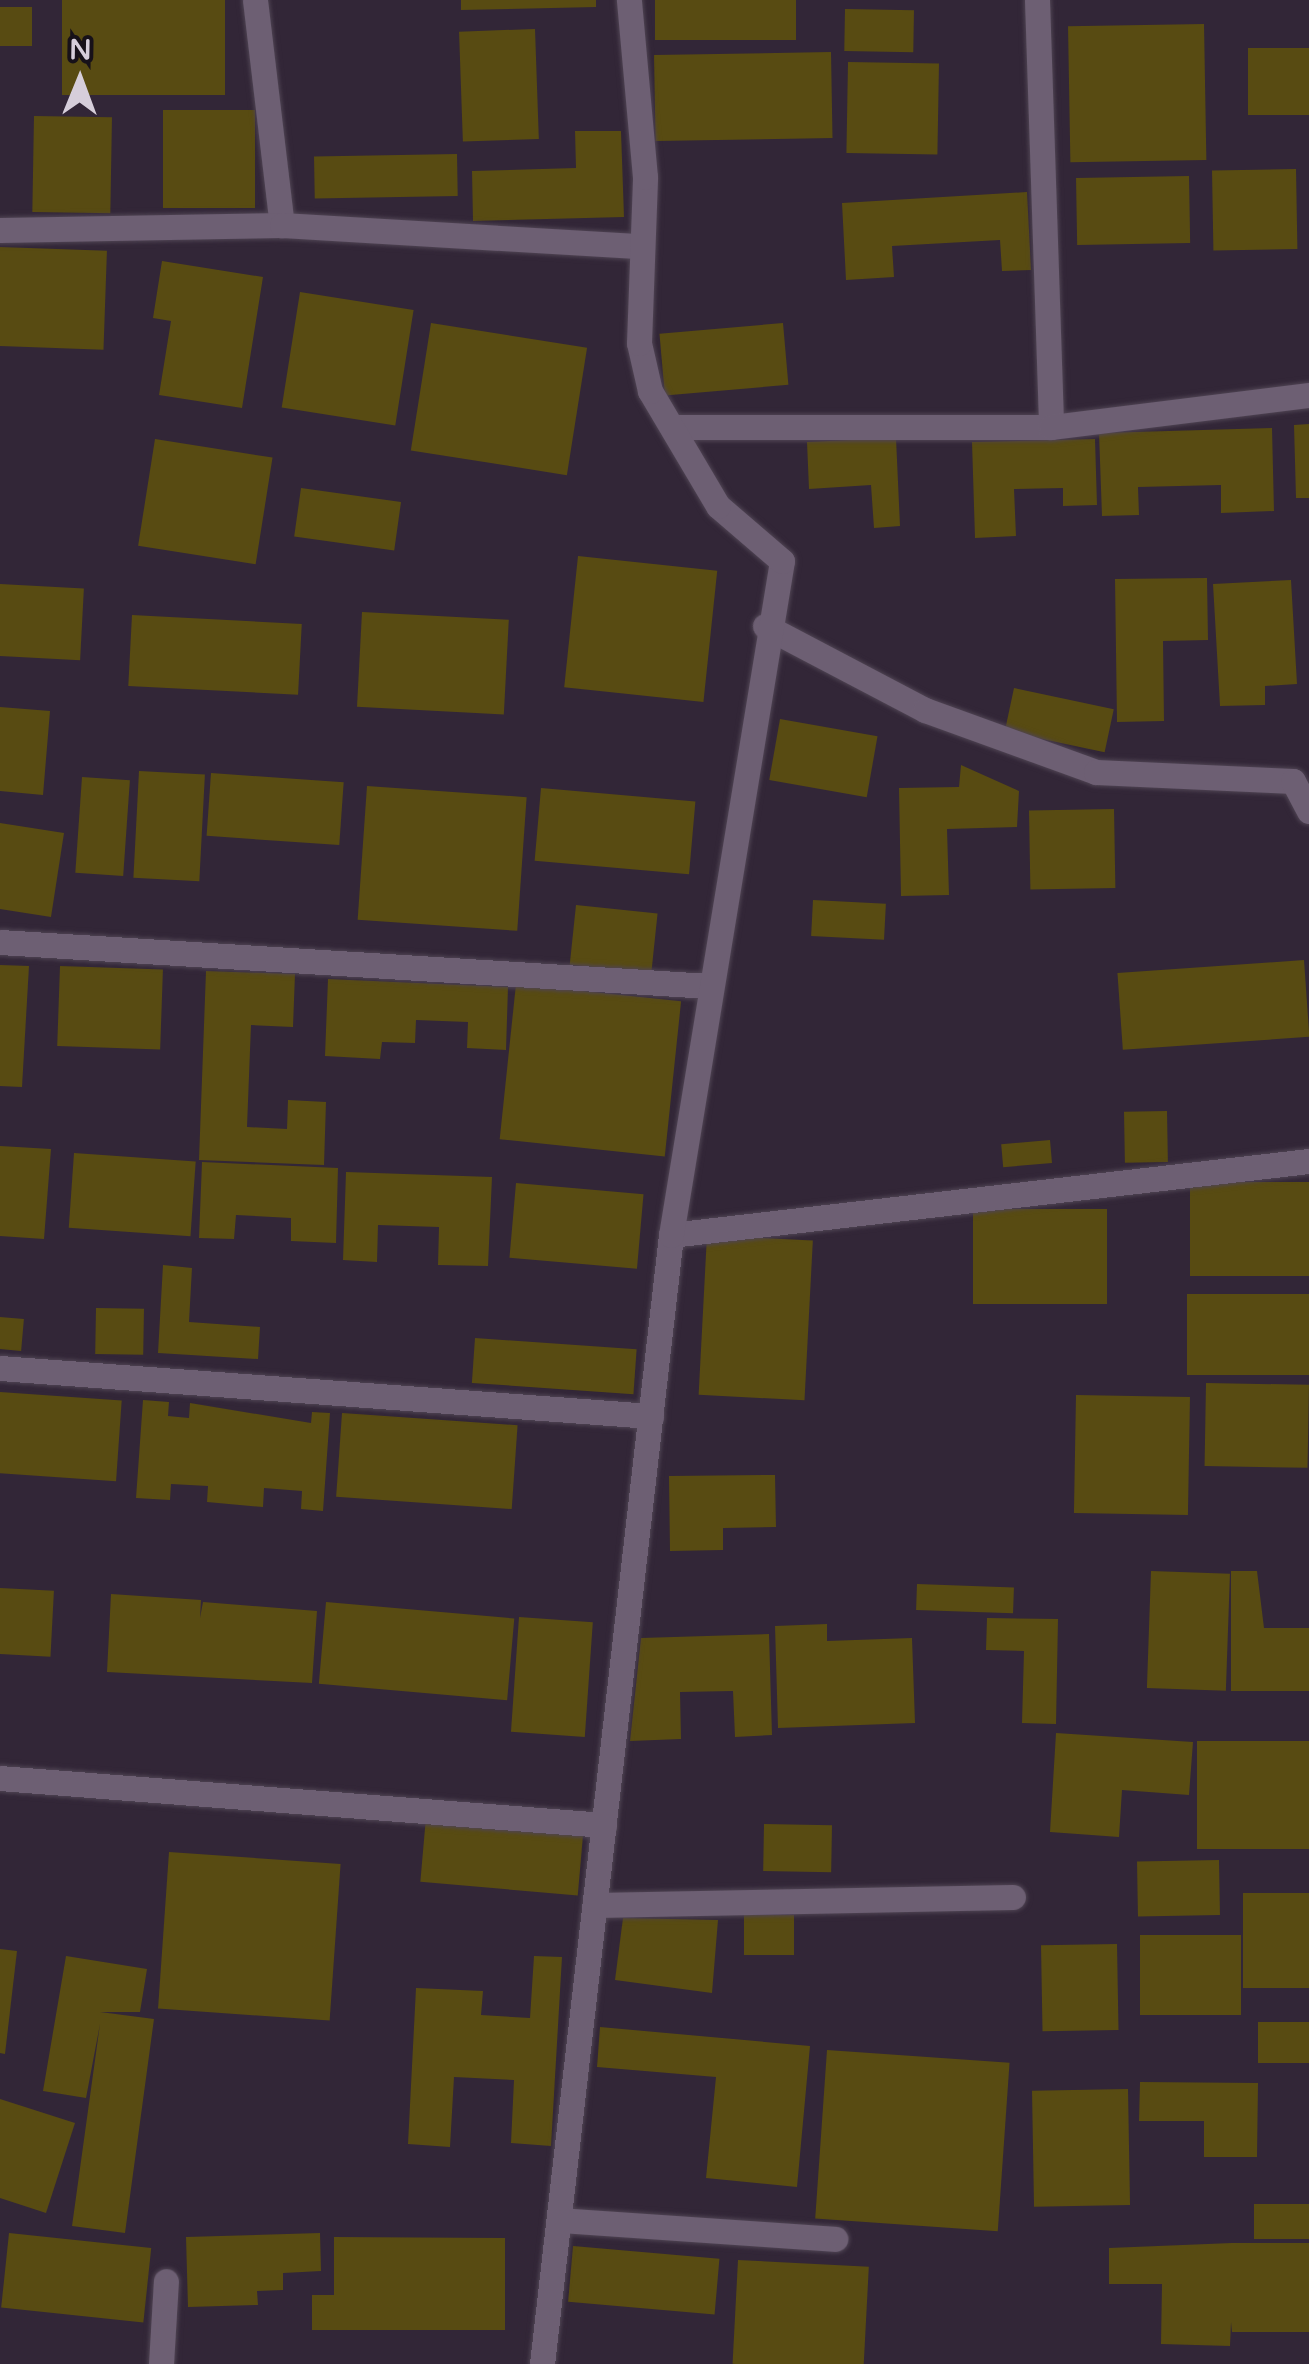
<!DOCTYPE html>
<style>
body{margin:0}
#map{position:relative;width:1309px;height:2364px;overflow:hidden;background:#322637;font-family:"Varela Round",sans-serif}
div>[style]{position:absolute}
.building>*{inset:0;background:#584b12;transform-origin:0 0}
.roads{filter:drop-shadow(0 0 2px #4f4453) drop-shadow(0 0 2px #4f4453)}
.minor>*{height:25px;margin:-12.5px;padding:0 12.5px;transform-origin:12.5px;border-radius:12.5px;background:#6d5f73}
span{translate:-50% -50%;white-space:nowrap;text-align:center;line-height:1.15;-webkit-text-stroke:10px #171119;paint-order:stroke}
.north{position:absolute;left:30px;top:30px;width:100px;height:100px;-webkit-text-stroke:8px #171119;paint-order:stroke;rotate:1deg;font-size:28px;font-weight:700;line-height:40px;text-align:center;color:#d6ceda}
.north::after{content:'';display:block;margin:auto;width:35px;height:45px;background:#d6ceda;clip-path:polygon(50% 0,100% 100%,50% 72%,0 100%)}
</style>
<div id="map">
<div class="building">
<i style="left:62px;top:0;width:163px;height:95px"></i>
<i style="clip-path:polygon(461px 0,596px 0,596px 7px,461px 10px)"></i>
<i style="left:655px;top:0;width:141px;height:40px"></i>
<i style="left:0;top:7px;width:32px;height:39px"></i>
<i style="left:845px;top:9px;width:69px;height:42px;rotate:1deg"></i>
<i style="left:1204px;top:24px;width:136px;height:136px;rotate:89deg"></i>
<i style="left:535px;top:29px;width:110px;height:76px;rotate:88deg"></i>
<i style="left:1309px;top:48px;width:67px;height:61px;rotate:90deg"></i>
<i style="left:831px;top:52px;width:86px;height:177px;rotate:89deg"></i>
<i style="left:848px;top:62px;width:91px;height:91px;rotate:1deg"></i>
<i style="left:163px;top:110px;width:92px;height:98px"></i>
<i style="left:34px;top:116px;width:78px;height:96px;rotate:1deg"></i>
<i style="clip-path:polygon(575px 131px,621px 131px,624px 217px,473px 221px,472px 171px,576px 168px)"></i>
<i style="left:457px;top:154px;width:42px;height:143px;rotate:89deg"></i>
<i style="left:1296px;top:169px;width:80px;height:84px;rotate:89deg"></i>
<i style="left:1189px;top:176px;width:67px;height:113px;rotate:89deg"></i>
<i style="clip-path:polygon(1027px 192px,1031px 270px,1002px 271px,1000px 240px,892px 246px,894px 277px,846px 280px,842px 203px)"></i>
<i style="left:0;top:247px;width:107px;height:99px;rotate:2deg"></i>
<i style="clip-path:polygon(162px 261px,263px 277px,242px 408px,159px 395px,171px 321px,153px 318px)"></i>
<i style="left:300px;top:292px;width:115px;height:117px;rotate:9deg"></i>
<i style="left:431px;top:323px;width:158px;height:129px;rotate:9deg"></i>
<i style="left:783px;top:323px;width:62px;height:124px;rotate:85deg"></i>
<i style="clip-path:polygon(1309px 424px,1309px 498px,1296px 498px,1294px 425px)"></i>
<i style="clip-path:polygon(1272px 428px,1274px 511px,1221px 513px,1221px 485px,1138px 487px,1139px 515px,1102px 516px,1099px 433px)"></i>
<i style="clip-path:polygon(896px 438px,900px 526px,874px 528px,871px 485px,809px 489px,807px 442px)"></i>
<i style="left:155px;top:439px;width:119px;height:108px;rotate:9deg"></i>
<i style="clip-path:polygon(1095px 439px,1097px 505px,1063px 506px,1063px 488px,1014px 489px,1016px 536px,975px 538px,972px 442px)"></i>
<i style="left:301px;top:488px;width:101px;height:49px;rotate:8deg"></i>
<i style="left:578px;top:556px;width:140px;height:132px;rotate:6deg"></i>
<i style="clip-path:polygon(1207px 578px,1208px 640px,1163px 641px,1164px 721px,1117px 722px,1115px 579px)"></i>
<i style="clip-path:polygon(1291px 580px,1297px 684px,1265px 686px,1265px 705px,1220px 706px,1213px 584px)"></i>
<i style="left:0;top:584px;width:84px;height:72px;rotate:3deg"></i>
<i style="left:362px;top:612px;width:147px;height:95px;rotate:3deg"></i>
<i style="left:132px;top:615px;width:170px;height:71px;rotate:3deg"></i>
<i style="left:1014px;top:688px;width:102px;height:44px;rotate:12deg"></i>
<i style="clip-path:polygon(0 707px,50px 711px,43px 795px,0 791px)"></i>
<i style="left:780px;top:719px;width:99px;height:62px;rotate:10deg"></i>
<i style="clip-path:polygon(961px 765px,1019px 791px,1017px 827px,947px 829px,949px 895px,901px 896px,899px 788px,959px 787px)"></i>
<i style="left:139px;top:771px;width:66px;height:107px;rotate:3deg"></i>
<i style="left:211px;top:773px;width:133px;height:63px;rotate:4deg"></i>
<i style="left:82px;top:777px;width:48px;height:96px;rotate:4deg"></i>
<i style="left:367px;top:786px;width:160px;height:134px;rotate:4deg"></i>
<i style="left:541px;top:788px;width:155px;height:73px;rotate:5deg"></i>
<i style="left:1114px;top:809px;width:79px;height:85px;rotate:89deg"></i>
<i style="clip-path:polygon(0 823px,64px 833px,51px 917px,0 909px)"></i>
<i style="left:813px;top:900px;width:73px;height:36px;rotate:3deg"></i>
<i style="left:576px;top:905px;width:82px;height:60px;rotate:6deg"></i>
<i style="left:1304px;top:960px;width:77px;height:187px;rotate:86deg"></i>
<i style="clip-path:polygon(0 965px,29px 966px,22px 1087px,0 1086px)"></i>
<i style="left:60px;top:966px;width:103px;height:80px;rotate:2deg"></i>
<i style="clip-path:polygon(206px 971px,295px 974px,293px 1027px,251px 1025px,247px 1127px,287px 1129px,288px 1100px,326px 1102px,324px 1165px,199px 1160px)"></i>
<i style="clip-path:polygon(328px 979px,508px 987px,506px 1050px,467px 1048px,468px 1022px,416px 1020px,415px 1043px,382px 1042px,380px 1059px,325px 1056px)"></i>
<i style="left:516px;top:984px;width:166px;height:156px;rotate:6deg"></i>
<i style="left:1167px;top:1111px;width:51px;height:43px;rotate:89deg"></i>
<i style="left:1050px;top:1140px;width:23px;height:49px;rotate:85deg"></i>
<i style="clip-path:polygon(0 1146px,51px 1149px,44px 1239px,0 1236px)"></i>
<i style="left:74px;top:1153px;width:122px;height:75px;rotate:4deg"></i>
<i style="clip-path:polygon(202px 1162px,338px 1168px,336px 1243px,291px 1241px,291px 1218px,236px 1215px,234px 1239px,199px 1238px)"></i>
<i style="clip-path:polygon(346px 1172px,492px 1177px,488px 1266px,438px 1265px,439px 1227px,378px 1225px,377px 1262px,343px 1260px)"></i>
<i style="left:1309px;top:1182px;width:94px;height:119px;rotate:90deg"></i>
<i style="left:516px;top:1183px;width:128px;height:75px;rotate:5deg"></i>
<i style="left:973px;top:1209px;width:134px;height:95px"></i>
<i style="left:707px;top:1235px;width:106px;height:160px;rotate:3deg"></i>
<i style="clip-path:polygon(163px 1265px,192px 1268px,189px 1322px,260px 1327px,258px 1359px,158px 1353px)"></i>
<i style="left:1187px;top:1294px;width:122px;height:81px"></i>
<i style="left:96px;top:1308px;width:48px;height:46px;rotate:1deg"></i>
<i style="left:0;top:1317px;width:24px;height:32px;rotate:5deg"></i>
<i style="left:475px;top:1338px;width:162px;height:45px;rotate:4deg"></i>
<i style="left:1206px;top:1383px;width:103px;height:83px;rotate:1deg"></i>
<i style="left:0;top:1392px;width:122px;height:81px;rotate:4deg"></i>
<i style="left:1076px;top:1395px;width:114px;height:118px;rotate:1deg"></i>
<i style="clip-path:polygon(143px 1400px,169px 1402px,168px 1416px,189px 1418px,190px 1403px,311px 1423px,312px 1412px,330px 1413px,323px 1511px,301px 1509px,302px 1491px,264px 1488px,263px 1507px,207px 1502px,208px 1486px,171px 1484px,170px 1500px,136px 1498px)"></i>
<i style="left:342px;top:1413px;width:176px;height:84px;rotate:4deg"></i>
<i style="clip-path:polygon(775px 1475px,776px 1527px,723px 1528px,723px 1550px,670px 1551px,669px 1476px)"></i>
<i style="left:1151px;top:1571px;width:79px;height:117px;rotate:2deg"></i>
<i style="clip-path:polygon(1231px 1571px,1257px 1571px,1264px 1628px,1309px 1628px,1309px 1691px,1231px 1691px)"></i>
<i style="left:917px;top:1584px;width:97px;height:26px;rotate:2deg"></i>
<i style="left:0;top:1588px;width:54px;height:66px;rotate:3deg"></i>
<i style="clip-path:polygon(111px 1594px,201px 1600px,200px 1618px,203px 1602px,317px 1611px,312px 1683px,107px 1672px)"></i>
<i style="left:326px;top:1602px;width:189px;height:82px;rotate:5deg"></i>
<i style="left:519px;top:1617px;width:74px;height:115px;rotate:4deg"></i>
<i style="clip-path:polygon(987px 1618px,1058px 1619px,1056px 1724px,1022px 1723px,1024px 1651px,986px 1650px)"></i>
<i style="clip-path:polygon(827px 1624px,827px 1641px,912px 1638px,915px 1723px,778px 1728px,775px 1626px)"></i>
<i style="clip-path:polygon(769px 1634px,772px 1735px,735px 1737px,733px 1691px,680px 1692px,681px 1739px,630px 1741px,641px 1638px)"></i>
<i style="clip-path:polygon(1056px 1733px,1193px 1742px,1189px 1795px,1122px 1790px,1119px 1837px,1050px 1832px)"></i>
<i style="left:1197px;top:1741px;width:112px;height:108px"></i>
<i style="left:426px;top:1817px;width:158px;height:65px;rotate:5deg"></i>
<i style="left:764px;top:1824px;width:68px;height:47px;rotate:1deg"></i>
<i style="left:169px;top:1852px;width:172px;height:157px;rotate:4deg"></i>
<i style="left:1219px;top:1860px;width:55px;height:82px;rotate:89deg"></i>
<i style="left:1309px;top:1893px;width:95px;height:66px;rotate:90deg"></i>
<i style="left:744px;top:1915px;width:50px;height:40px"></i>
<i style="clip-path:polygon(623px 1918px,718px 1920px,712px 1993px,615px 1980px)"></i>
<i style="left:1140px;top:1935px;width:101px;height:80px"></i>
<i style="left:1117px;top:1944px;width:86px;height:76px;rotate:89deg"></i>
<i style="clip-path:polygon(0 1949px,17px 1951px,5px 2054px,0 2053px)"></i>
<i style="clip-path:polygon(66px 1956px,147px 1969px,140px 2012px,100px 2012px,154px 2019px,125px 2233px,72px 2226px,100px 2024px,86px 2098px,43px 2091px)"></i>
<i style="clip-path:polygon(534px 1956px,562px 1957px,551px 2146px,511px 2143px,514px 2080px,454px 2077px,450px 2147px,408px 2144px,416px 1988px,483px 1991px,481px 2015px,530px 2018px)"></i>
<i style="left:1258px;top:2022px;width:51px;height:41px"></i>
<i style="clip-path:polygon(600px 2027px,810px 2046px,797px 2187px,706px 2178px,716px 2077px,597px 2067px)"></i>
<i style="left:827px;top:2050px;width:183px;height:169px;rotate:4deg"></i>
<i style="clip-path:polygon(1140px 2082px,1258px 2083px,1257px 2157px,1204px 2157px,1204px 2121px,1139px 2121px)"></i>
<i style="left:1128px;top:2089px;width:116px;height:96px;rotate:89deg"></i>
<i style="clip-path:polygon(0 2099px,75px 2123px,46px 2213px,0 2198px)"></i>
<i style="left:1254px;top:2204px;width:55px;height:35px"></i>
<i style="left:9px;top:2233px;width:143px;height:75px;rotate:6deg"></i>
<i style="clip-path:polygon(320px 2233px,321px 2271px,283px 2273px,283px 2290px,257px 2291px,258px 2305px,188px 2307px,186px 2237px)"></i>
<i style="clip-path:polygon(334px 2237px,505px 2238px,505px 2330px,312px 2330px,312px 2295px,334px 2295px)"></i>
<i style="clip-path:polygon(1232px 2243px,1309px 2243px,1309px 2332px,1232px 2332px,1231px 2322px,1230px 2346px,1161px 2344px,1162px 2284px,1109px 2284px,1109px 2248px)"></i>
<i style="left:573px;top:2246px;width:147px;height:56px;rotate:5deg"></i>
<i style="left:738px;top:2260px;width:131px;height:104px;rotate:3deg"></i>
</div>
<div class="roads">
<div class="minor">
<i style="left:255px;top:0;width:227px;rotate:83.2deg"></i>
<i style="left:1037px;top:0;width:427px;rotate:88.1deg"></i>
<i style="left:0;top:230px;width:282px;rotate:-1deg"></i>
<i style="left:282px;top:225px;width:355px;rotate:3.4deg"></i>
<i style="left:676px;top:427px;width:375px"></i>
<i style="left:1051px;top:427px;width:260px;rotate:-7.1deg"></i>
<i style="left:765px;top:626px;width:181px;rotate:27.7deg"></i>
<i style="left:925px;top:710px;width:182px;rotate:19.9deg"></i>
<i style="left:1096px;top:772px;width:197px;rotate:2.6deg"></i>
<i style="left:1293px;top:781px;width:34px;rotate:62deg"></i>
<i style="left:0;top:942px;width:711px;rotate:3.55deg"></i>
<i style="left:671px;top:1235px;width:642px;rotate:-6.62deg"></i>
<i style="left:0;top:1368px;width:653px;rotate:4.22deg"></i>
<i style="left:0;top:1778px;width:606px;rotate:4.45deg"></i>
<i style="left:595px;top:1905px;width:418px;rotate:-1.1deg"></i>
<i style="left:559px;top:2220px;width:277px;rotate:3.9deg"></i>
<i style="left:161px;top:2364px;width:83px;rotate:-86.6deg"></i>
<i style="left:542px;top:2364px;width:1136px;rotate:-83.48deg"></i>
<i style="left:671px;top:1235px;width:683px;rotate:-80.65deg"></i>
<i style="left:782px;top:561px;width:84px;rotate:-139.3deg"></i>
<i style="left:718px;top:506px;width:134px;rotate:-120.6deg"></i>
<i style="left:650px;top:391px;width:49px;rotate:-102.9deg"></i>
<i style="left:639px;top:343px;width:166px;rotate:-87.9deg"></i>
<i style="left:645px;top:177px;width:178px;rotate:-95.2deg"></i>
</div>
</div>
<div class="north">N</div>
</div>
